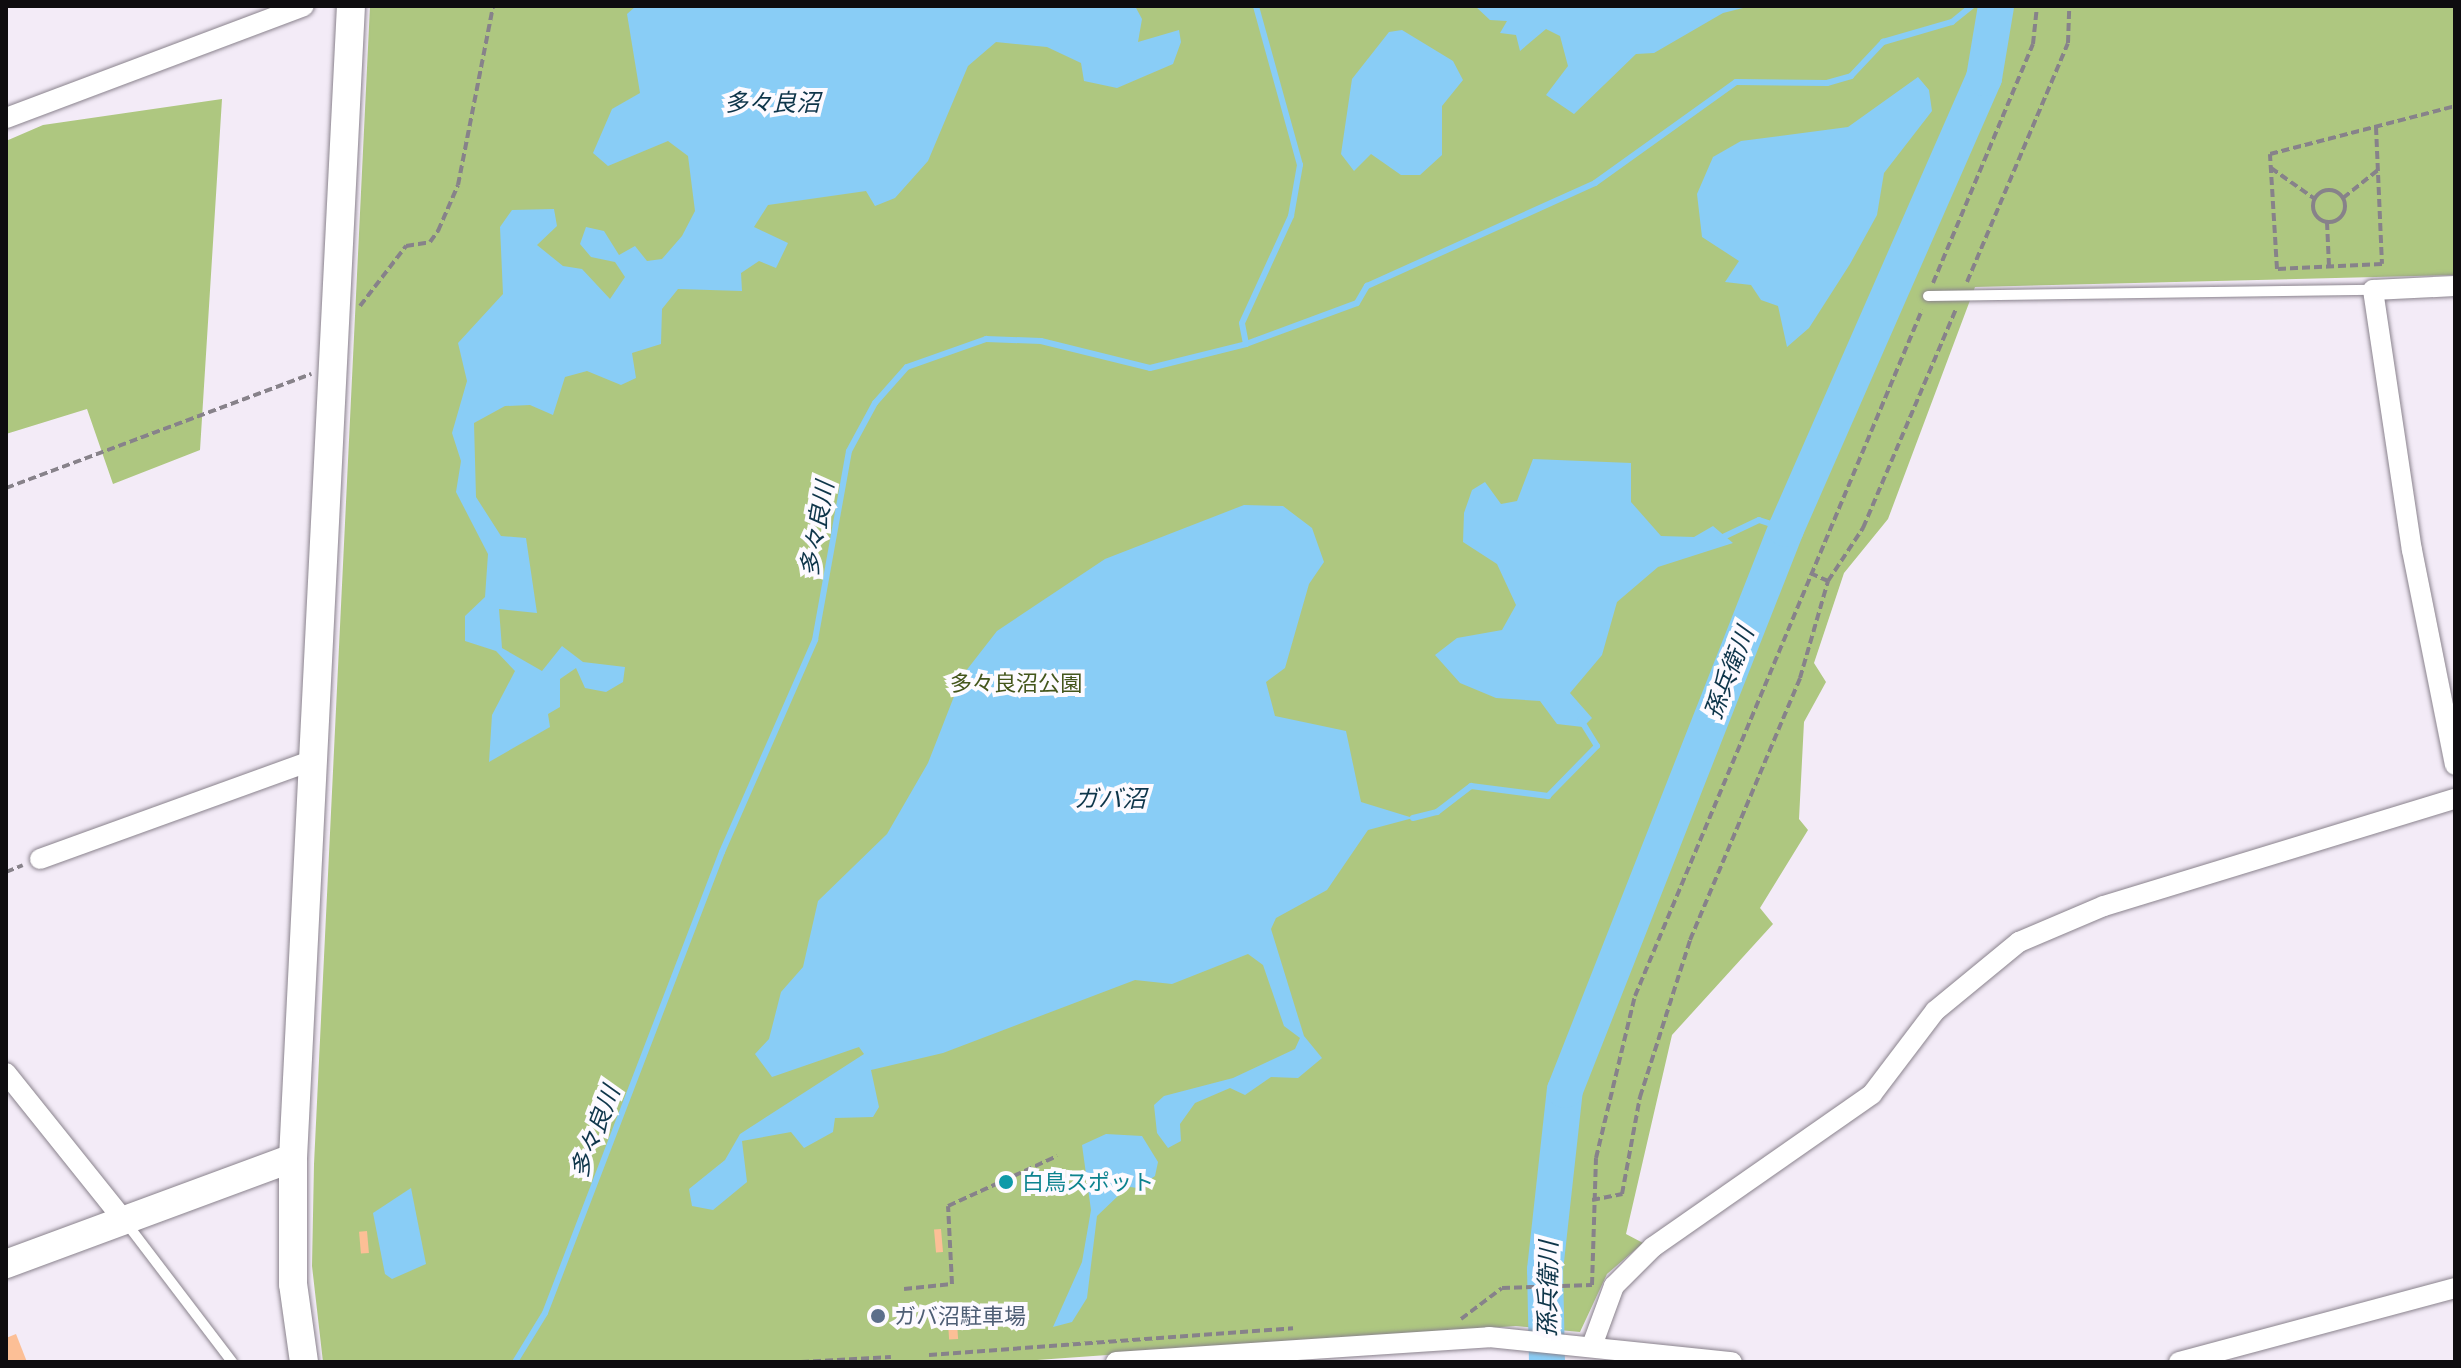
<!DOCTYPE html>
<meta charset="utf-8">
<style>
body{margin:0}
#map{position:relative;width:2461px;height:1368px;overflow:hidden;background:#f3ebf7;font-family:Ubuntu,"Noto Sans JP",sans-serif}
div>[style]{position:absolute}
.green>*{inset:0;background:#aec780}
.water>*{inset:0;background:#89cdf6}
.stream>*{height:6px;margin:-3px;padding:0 3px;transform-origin:3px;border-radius:3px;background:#89cdf6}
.river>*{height:36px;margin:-18px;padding:0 18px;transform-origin:18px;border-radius:18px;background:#89cdf6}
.building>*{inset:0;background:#fcbf96;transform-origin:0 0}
.path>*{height:4px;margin-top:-2px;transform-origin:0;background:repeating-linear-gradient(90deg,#87828a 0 8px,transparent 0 12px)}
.path>.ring{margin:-2px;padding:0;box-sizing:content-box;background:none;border:4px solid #87828a;border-radius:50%}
.roads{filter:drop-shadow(0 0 2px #8a838d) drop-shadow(0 0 2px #8a838d)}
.lane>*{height:10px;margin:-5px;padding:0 5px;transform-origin:5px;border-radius:5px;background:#fff}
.street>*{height:20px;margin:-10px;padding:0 10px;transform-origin:10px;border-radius:10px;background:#fff}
.secondary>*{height:28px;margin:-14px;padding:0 14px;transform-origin:14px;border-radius:14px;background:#fff}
.dots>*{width:22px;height:22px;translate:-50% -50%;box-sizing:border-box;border:4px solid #fdfaff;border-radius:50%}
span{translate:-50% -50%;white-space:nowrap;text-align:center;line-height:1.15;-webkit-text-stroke:8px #fdfaff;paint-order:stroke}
.park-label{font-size:22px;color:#44561c}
.culture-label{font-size:22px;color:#0d838f}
.left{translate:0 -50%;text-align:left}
.service-label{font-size:22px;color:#4e5e75}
.water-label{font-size:24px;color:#0e354a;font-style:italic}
.frame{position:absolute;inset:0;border:8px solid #0e0c0f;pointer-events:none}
</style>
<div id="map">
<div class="green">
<i style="clip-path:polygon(370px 6px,2455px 6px,2455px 275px,1975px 287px,1888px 519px,1844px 573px,1814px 663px,1826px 682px,1804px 722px,1799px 819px,1808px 830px,1760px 908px,1773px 924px,1672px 1035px,1626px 1234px,1643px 1243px,1607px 1274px,1580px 1332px,1516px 1326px,1009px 1362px,323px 1362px,312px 1266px,314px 1164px)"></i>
<i style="clip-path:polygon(222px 99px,200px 450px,113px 484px,87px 409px,6px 434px,6px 141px,43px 125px)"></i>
</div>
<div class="water">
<i style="clip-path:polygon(636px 6px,1135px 6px,1142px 19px,1138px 42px,1179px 30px,1181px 42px,1173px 64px,1117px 88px,1084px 81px,1081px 63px,1047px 47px,996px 42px,968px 66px,928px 161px,895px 198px,875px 206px,866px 191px,768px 205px,754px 227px,788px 243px,776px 268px,759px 261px,741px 273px,742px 291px,678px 289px,662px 309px,661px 344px,632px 353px,636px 378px,621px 385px,587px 371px,565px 377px,553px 415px,530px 405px,505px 406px,474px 423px,476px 497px,501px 536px,526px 538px,537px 613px,499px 609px,502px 648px,542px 671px,562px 646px,583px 662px,625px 667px,623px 682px,606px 692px,585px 688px,576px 668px,560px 679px,560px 707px,548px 714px,550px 727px,489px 762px,492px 715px,515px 671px,496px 651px,465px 641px,465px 616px,485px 597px,488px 554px,456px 492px,461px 461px,452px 433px,467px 381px,458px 343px,503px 294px,500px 227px,512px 210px,554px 209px,557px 226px,537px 245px,563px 266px,582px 269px,610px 299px,625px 277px,615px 262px,591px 257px,580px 244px,586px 227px,604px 231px,619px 255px,635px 246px,647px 261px,662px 259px,682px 236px,695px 211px,688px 156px,668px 141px,608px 166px,593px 153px,612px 109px,640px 93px,627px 14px)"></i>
<i style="clip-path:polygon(1475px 6px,1751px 6px,1723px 13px,1654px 53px,1636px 54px,1574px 114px,1546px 95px,1568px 66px,1560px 36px,1546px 29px,1520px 51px,1516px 35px,1500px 33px,1507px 21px,1490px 20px)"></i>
<i style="clip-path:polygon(1402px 30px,1453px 61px,1463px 80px,1442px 106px,1442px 155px,1420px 175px,1401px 175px,1371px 154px,1354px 171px,1341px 154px,1352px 79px,1389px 32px)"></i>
<i style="clip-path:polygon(1918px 77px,1929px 90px,1932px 111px,1884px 173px,1877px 215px,1850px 264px,1809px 328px,1787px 347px,1778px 306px,1761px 300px,1751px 285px,1725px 282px,1739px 261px,1702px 237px,1697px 194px,1713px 157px,1741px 141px,1848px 127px)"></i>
<i style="clip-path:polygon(1533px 459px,1631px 463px,1631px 502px,1661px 536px,1694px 537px,1713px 526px,1733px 543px,1658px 567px,1617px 602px,1602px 655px,1570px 693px,1592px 718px,1583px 727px,1557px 724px,1540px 701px,1496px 698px,1460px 683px,1435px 655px,1457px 638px,1502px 630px,1516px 605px,1497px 564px,1463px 542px,1464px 513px,1472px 490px,1485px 482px,1501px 504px,1517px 501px)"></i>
<i style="clip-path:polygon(1244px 505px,1283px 506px,1312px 528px,1324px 562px,1309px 584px,1285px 668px,1266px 682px,1275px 716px,1346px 731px,1361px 802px,1413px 818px,1368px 830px,1327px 890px,1276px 918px,1271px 929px,1304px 1036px,1322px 1058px,1298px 1078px,1271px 1077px,1245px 1095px,1230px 1088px,1195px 1103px,1180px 1124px,1181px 1141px,1168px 1148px,1157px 1133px,1154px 1105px,1164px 1096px,1233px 1078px,1295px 1049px,1300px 1038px,1284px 1026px,1263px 965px,1248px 954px,1172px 984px,1135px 980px,943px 1053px,871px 1070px,879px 1107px,873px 1117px,835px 1118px,833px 1132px,804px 1148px,791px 1132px,742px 1141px,747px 1182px,713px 1210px,692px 1206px,689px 1189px,725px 1160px,740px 1134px,864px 1054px,859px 1047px,772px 1077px,755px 1054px,769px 1039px,781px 992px,803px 967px,818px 901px,887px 834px,928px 763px,962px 676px,997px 631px,1105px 559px)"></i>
<i style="clip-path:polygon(1106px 1134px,1142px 1136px,1158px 1162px,1155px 1176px,1137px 1188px,1117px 1185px,1119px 1195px,1097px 1216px,1087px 1298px,1072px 1322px,1053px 1327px,1082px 1262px,1091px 1210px,1082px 1145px)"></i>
<i style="clip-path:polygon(411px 1188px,426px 1264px,392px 1279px,385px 1274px,373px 1213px)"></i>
</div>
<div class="stream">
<i style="left:1246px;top:344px;width:118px;rotate:-20.3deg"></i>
<i style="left:1357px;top:303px;width:20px;rotate:-60deg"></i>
<i style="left:1367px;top:286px;width:250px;rotate:-24.3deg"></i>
<i style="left:1595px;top:183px;width:173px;rotate:-35.6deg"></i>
<i style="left:1736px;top:82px;width:91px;rotate:0.6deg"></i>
<i style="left:1827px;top:83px;width:25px;rotate:-16deg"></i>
<i style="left:1851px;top:76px;width:47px;rotate:-46.7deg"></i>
<i style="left:1883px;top:42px;width:72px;rotate:-16.2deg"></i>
<i style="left:1952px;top:22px;width:26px;rotate:-39deg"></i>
<i style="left:1721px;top:538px;width:42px;rotate:-25.3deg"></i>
<i style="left:1759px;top:520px;width:28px;rotate:18deg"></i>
<i style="left:1413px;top:818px;width:25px;rotate:-14deg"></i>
<i style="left:1437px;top:812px;width:43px;rotate:-37.4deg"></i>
<i style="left:1471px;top:786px;width:78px;rotate:7.4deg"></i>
<i style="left:1548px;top:796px;width:70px;rotate:-45.6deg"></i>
<i style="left:1597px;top:746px;width:31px;rotate:-122deg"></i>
<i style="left:515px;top:1362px;width:57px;rotate:-58.5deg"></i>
<i style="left:545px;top:1313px;width:494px;rotate:-69deg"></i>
<i style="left:722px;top:852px;width:232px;rotate:-66.3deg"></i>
<i style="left:815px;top:640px;width:192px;rotate:-79.8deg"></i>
<i style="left:849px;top:451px;width:55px;rotate:-61.6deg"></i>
<i style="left:875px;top:403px;width:48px;rotate:-48.4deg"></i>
<i style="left:907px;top:367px;width:84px;rotate:-19.5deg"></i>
<i style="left:986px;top:339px;width:55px;rotate:2.1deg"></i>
<i style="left:1041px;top:341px;width:112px;rotate:13.9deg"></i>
<i style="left:1150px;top:368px;width:99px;rotate:-14deg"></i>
<i style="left:1246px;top:344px;width:21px;rotate:-101deg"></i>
<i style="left:1242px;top:323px;width:118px;rotate:-65.4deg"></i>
<i style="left:1291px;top:216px;width:52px;rotate:-80deg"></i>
<i style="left:1300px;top:165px;width:165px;rotate:-105.5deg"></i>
</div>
<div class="river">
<i style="left:1547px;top:1362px;width:92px;rotate:-91.2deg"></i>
<i style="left:1545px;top:1270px;width:181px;rotate:-83.7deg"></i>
<i style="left:1565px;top:1090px;width:603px;rotate:-68.5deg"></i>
<i style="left:1786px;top:529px;width:493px;rotate:-66.3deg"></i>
<i style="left:1984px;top:78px;width:73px;rotate:-80.5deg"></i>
</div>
<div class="building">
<i style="left:941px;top:1229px;width:23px;height:7px;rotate:85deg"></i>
<i style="left:367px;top:1231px;width:22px;height:8px;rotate:85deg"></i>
<i style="left:957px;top:1323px;width:16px;height:9px;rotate:86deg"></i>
<i style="clip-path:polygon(16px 1334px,27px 1362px,6px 1362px,6px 1338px)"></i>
</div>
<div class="path">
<i style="left:2376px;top:127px;width:137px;rotate:87.5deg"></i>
<i style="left:2382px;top:264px;width:105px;rotate:177.3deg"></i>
<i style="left:2277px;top:269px;width:115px;rotate:-93.5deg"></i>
<i style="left:2270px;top:154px;width:191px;rotate:-14.5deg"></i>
<i style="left:2271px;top:168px;width:54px;rotate:35.2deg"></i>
<i class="ring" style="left:2313px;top:190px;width:28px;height:28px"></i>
<i style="left:2343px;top:198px;width:45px;rotate:-38.7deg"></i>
<i style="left:2327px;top:222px;width:44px;rotate:87.4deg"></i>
<i style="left:1967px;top:282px;width:259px;rotate:-67.1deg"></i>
<i style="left:2068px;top:43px;width:37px;rotate:-88deg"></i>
<i style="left:1933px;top:283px;width:259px;rotate:-67.3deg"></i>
<i style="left:2033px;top:44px;width:38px;rotate:-84deg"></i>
<i style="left:360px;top:306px;width:76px;rotate:-52.5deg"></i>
<i style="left:406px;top:246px;width:24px;rotate:-9deg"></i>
<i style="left:430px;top:242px;width:14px;rotate:-54deg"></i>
<i style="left:438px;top:231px;width:50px;rotate:-66.5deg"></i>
<i style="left:458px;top:185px;width:182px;rotate:-78.9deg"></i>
<i style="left:6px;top:488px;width:326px;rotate:-20.5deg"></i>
<i style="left:1810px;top:573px;width:20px;rotate:24deg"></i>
<i style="left:6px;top:872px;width:18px;rotate:-22deg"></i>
<i style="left:1592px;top:1200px;width:31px;rotate:-11deg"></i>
<i style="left:1622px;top:1194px;width:99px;rotate:-79.5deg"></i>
<i style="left:1640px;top:1097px;width:165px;rotate:-72.3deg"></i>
<i style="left:1690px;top:940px;width:284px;rotate:-67.2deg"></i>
<i style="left:1800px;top:678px;width:101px;rotate:-73.9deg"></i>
<i style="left:1828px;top:581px;width:64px;rotate:-56.6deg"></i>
<i style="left:1863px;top:528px;width:238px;rotate:-67deg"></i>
<i style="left:1592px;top:1285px;width:127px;rotate:-88.2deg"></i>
<i style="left:1596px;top:1158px;width:167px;rotate:-76.5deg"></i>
<i style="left:1635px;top:996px;width:744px;rotate:-67.3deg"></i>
<i style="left:904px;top:1289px;width:48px;rotate:-5.9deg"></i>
<i style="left:952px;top:1284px;width:78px;rotate:-92.9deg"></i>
<i style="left:948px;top:1206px;width:120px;rotate:-24.6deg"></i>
<i style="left:1461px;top:1319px;width:51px;rotate:-37.1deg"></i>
<i style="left:1502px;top:1288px;width:90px;rotate:-1.9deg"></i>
<i style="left:929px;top:1355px;width:365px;rotate:-4.2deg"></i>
<i style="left:801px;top:1362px;width:90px;rotate:-3.2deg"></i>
</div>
<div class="roads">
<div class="lane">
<i style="left:1928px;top:296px;width:445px;rotate:-0.8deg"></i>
<i style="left:127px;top:1224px;width:173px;rotate:52.7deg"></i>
</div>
<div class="street">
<i style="left:6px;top:118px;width:318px;rotate:-20.6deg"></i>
<i style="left:2455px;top:286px;width:82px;rotate:177.2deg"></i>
<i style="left:2373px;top:290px;width:263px;rotate:81.5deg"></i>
<i style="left:2412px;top:550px;width:219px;rotate:78.7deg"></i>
<i style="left:40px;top:859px;width:290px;rotate:-19.9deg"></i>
<i style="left:6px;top:1073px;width:187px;rotate:51.3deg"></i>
<i style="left:1593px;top:1343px;width:61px;rotate:-69.8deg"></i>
<i style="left:1614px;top:1286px;width:55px;rotate:-45deg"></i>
<i style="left:1653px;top:1247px;width:267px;rotate:-34.9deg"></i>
<i style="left:1872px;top:1094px;width:104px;rotate:-52.8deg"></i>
<i style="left:1935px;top:1011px;width:109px;rotate:-39.4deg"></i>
<i style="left:2019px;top:942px;width:92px;rotate:-23deg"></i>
<i style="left:2104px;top:906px;width:367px;rotate:-17deg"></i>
<i style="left:1116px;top:1362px;width:374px;rotate:-3.8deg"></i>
<i style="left:1489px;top:1337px;width:244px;rotate:5.9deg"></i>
<i style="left:2179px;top:1362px;width:286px;rotate:-15deg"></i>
</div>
<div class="secondary">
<i style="left:6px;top:1264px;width:306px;rotate:-20.3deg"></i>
<i style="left:304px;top:1362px;width:79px;rotate:-98deg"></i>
<i style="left:293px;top:1284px;width:126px;rotate:-90deg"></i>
<i style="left:293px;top:1158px;width:1153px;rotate:-87.12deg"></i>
</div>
</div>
<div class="dots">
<i style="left:1006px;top:1182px;background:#0f9aa8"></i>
<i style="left:878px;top:1316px;background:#5c6f8a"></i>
</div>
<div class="park-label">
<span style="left:1016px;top:683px">多々良沼公園</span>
</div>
<div class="culture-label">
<span class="left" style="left:1022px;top:1182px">白鳥スポット</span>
</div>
<div class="service-label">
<span class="left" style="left:894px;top:1316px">ガバ沼駐車場</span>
</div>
<div class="water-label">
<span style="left:772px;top:103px">多々良沼</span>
<span style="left:817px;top:529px;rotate:-80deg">多々良川</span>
<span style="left:1729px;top:673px;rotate:-69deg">孫兵衛川</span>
<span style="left:1110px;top:799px">ガバ沼</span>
<span style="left:595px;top:1132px;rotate:-69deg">多々良川</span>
<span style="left:1548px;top:1289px;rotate:-89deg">孫兵衛川</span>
</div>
<div class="frame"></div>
</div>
